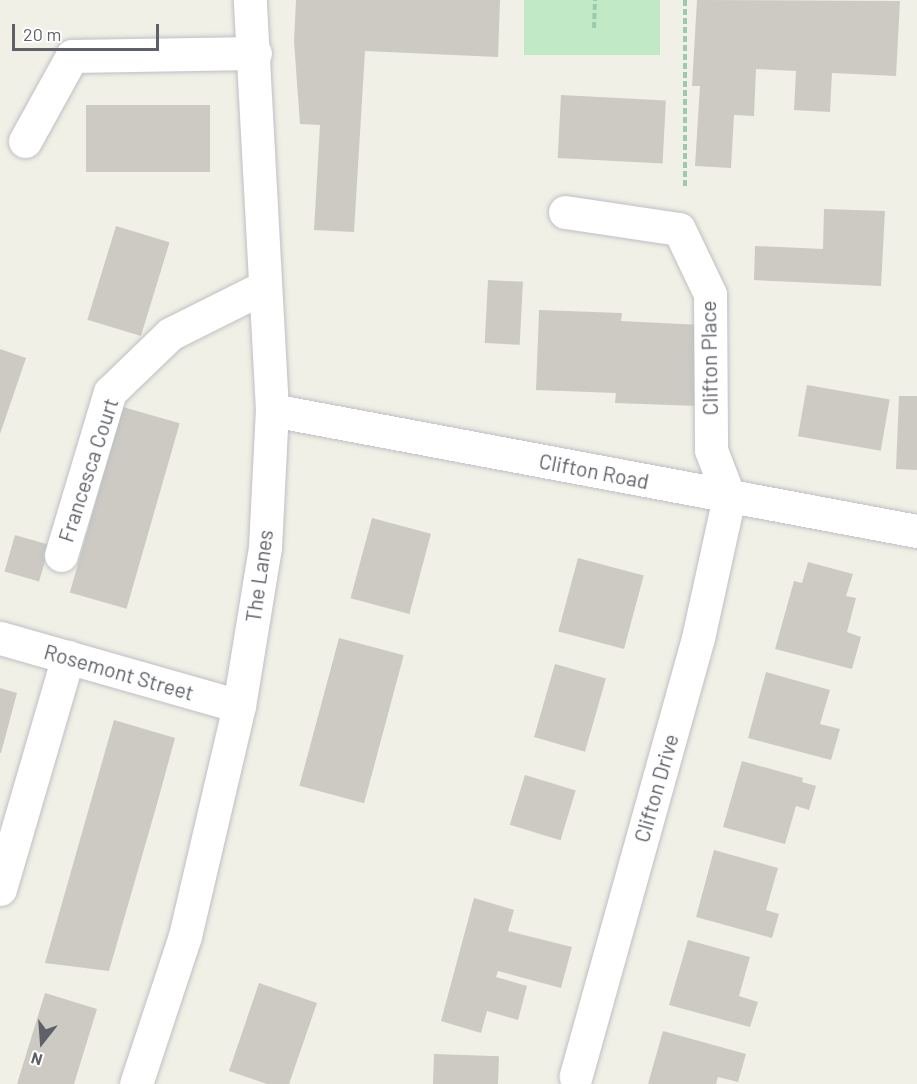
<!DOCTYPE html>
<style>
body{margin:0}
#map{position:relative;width:917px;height:1084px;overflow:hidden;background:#f1f0e6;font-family:Barlow,sans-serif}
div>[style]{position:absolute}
.green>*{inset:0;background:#c2e9c6;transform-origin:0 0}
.building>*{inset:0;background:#cccac3;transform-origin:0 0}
.path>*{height:4px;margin-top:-2px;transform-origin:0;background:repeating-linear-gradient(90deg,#9acbae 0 6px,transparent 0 9px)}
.roads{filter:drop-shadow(0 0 2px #bebfc5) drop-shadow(0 0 2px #bebfc5)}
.minor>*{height:33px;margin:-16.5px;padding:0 16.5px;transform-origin:16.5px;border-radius:16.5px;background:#fff}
span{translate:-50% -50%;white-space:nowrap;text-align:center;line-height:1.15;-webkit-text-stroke:4.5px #fff;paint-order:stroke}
.street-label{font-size:21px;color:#5e6168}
.north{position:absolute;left:12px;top:1012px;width:60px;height:60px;-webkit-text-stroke:4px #fff;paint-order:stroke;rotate:197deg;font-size:16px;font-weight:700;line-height:24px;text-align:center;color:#5e6168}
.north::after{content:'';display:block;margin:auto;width:21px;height:27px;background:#5e6168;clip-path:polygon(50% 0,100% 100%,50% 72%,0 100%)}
.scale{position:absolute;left:12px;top:24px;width:147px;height:27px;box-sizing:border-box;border:3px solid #5e6168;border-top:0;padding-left:8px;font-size:18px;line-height:21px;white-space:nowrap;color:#5e6168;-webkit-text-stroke:4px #fff;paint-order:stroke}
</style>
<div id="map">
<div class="green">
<i style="left:524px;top:0;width:136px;height:55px"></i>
</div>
<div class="building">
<i style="clip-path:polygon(296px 0,500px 0,498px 57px,365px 51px,354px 232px,314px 230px,320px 125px,300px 124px,294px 41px)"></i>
<i style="clip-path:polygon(697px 0,900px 1px,896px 76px,832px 73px,830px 112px,794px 110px,796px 71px,756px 69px,754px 116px,734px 115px,731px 168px,695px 166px,700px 86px,692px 86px)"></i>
<i style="left:561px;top:95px;width:105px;height:63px;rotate:3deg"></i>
<i style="left:86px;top:105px;width:124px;height:67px"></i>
<i style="clip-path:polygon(824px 209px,885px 211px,881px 286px,754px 280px,755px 246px,823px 249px)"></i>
<i style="left:116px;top:226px;width:56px;height:98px;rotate:17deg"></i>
<i style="left:488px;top:280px;width:35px;height:63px;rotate:3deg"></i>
<i style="clip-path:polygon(539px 310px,622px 313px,621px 321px,701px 325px,698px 406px,615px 403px,616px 393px,536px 390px)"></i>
<i style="clip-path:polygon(0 349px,26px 358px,0 434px)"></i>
<i style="left:807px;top:385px;width:84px;height:52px;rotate:10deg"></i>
<i style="clip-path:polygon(899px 396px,917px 396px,917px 470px,896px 469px)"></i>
<i style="left:123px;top:407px;width:59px;height:193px;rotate:16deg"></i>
<i style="left:372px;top:518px;width:61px;height:83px;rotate:15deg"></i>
<i style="left:15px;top:535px;width:36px;height:38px;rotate:16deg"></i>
<i style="left:578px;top:558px;width:68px;height:76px;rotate:15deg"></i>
<i style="clip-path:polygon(808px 562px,853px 574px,846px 596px,856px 598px,847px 632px,861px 637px,852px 669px,775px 649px,794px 581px,802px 583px)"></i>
<i style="left:339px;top:638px;width:67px;height:153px;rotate:15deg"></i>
<i style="left:555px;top:664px;width:53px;height:76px;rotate:16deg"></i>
<i style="clip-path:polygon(766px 672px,830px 690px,820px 724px,840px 729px,831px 760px,748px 738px)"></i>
<i style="clip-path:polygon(0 688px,17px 693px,1px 753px,0 753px)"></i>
<i style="clip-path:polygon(114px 720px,175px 738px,157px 804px,109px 971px,45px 963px)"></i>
<i style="clip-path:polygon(742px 761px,803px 778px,802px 782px,816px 786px,809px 810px,796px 806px,785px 844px,723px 827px)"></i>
<i style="left:525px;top:775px;width:53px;height:52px;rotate:17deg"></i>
<i style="clip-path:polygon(714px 850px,778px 868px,766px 910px,779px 914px,772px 938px,696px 917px)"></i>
<i style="clip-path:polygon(474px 898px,514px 910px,508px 931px,572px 947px,561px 988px,498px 971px,496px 977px,527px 986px,518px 1020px,487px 1011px,481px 1033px,441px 1021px)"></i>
<i style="clip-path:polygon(688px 940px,750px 957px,739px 996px,758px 1002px,750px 1027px,669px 1005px)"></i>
<i style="clip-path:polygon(259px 983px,317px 1003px,289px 1084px,267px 1084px,229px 1071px)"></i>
<i style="clip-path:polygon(45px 993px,97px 1009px,74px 1084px,17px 1084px)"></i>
<i style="clip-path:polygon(663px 1031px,746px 1054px,738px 1082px,718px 1077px,716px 1084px,648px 1084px)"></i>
<i style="left:434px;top:1054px;width:65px;height:30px;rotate:2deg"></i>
</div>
<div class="path">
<i style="left:685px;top:0;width:188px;rotate:90deg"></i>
<i style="left:594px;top:28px;width:28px;rotate:-88deg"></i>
</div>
<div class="roads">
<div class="minor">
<i style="left:25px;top:141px;width:97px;rotate:-61.1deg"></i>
<i style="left:72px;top:56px;width:183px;rotate:-0.9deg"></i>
<i style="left:565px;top:212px;width:115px;rotate:8.5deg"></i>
<i style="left:679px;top:229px;width:72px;rotate:64.5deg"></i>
<i style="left:710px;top:294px;width:156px;rotate:89.6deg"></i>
<i style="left:711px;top:450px;width:50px;rotate:69deg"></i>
<i style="left:729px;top:497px;width:144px;rotate:102.4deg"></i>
<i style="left:698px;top:638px;width:455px;rotate:105.6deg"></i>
<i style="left:272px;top:410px;width:656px;rotate:10.63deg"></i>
<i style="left:61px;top:555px;width:170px;rotate:-73.3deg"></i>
<i style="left:110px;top:392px;width:83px;rotate:-44deg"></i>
<i style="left:170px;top:334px;width:105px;rotate:-26.6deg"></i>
<i style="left:0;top:638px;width:248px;rotate:15.9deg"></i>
<i style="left:0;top:889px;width:242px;rotate:-73.7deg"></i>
<i style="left:136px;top:1084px;width:156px;rotate:-71.7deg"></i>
<i style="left:185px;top:936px;width:236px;rotate:-76.8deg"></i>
<i style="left:239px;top:706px;width:161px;rotate:-80.7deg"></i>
<i style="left:265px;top:547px;width:137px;rotate:-87.1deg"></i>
<i style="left:272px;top:410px;width:411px;rotate:-93.1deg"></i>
</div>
</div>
<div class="street-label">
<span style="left:709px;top:358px;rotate:-91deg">Clifton Place</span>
<span style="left:88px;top:470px;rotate:-72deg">Francesca Court</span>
<span style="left:594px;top:471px;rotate:11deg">Clifton Road</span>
<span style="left:259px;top:576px;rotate:-82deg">The Lanes</span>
<span style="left:119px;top:672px;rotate:16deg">Rosemont Street</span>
<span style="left:656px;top:788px;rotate:-74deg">Clifton Drive</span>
</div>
<div class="north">N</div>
<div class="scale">20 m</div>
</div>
